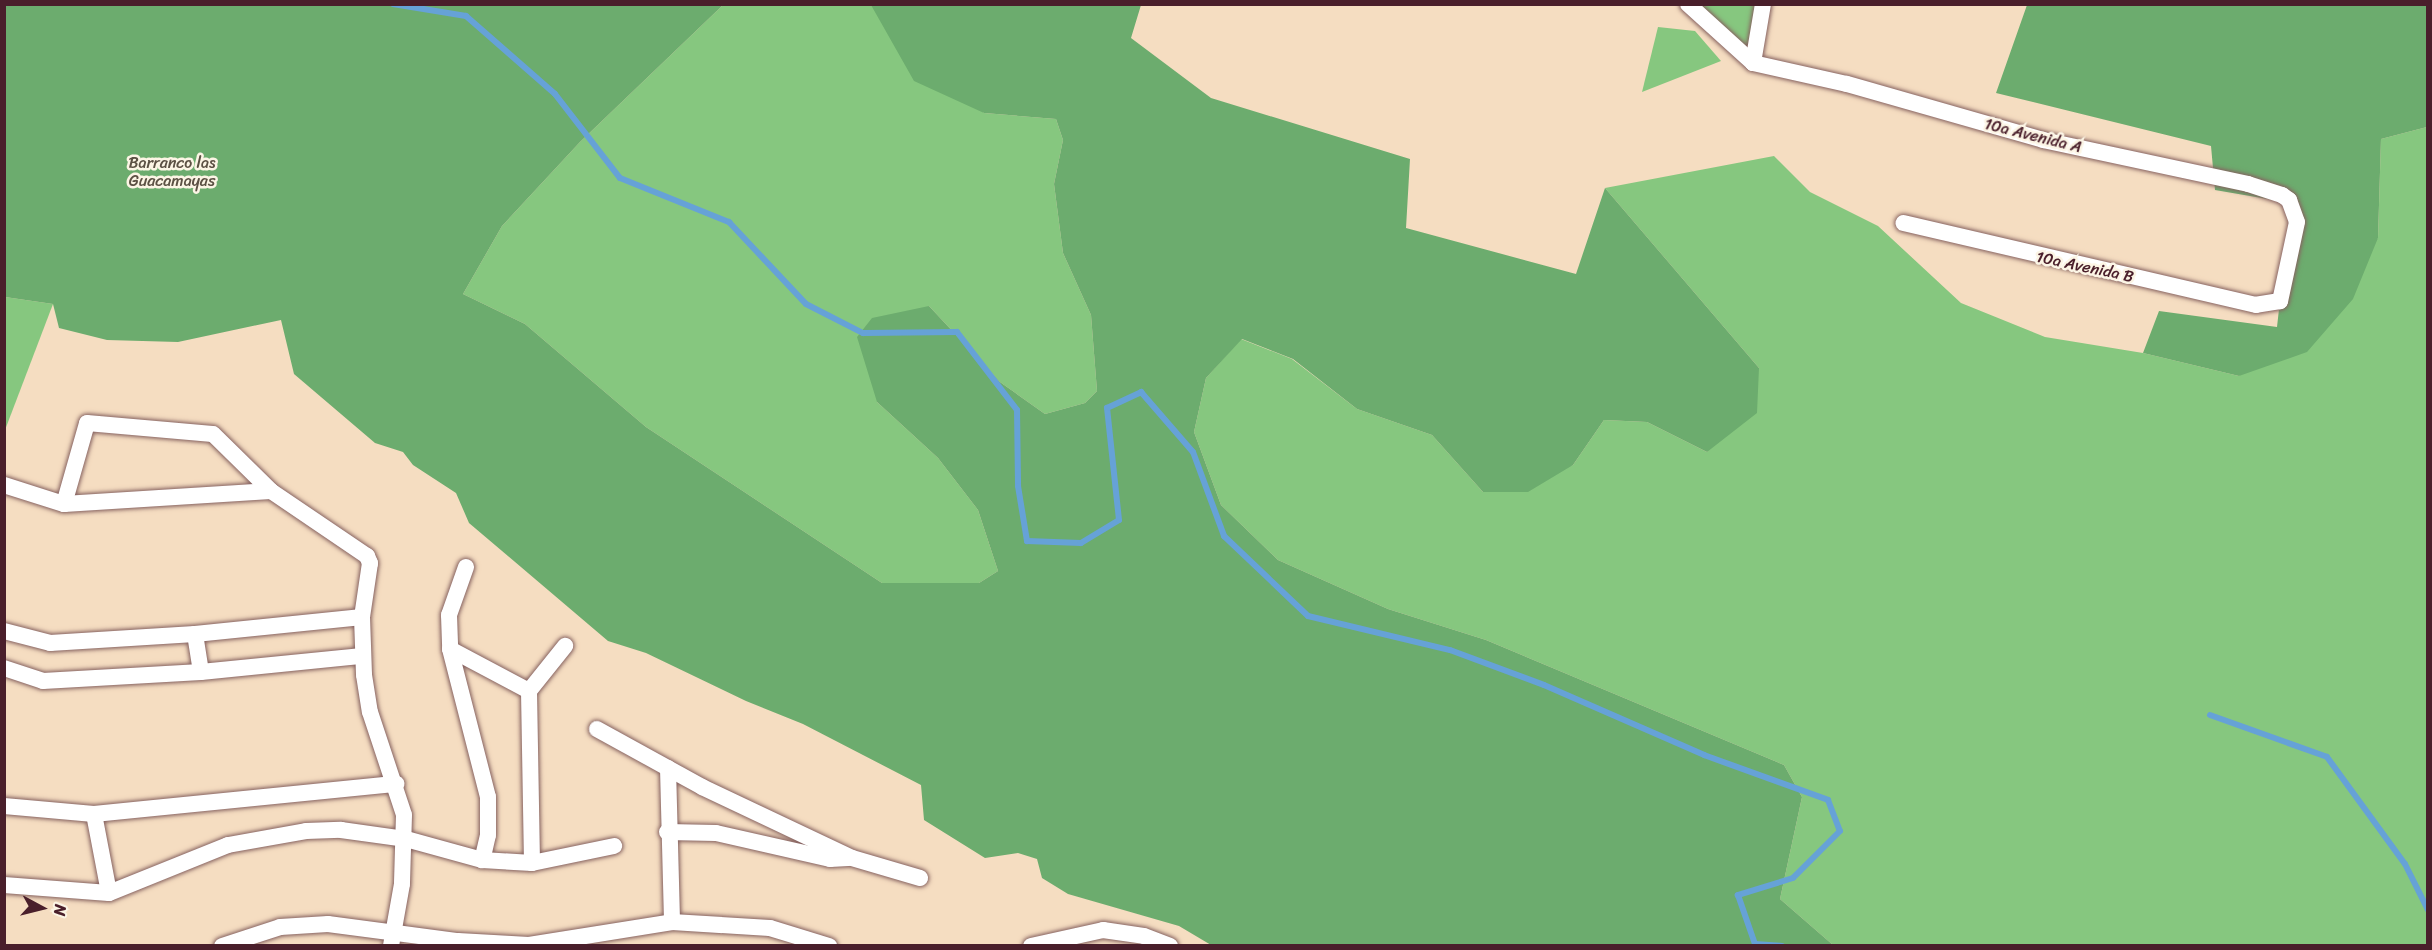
<!DOCTYPE html>
<style>
body{margin:0}
#map{position:relative;width:2432px;height:950px;overflow:hidden;background:#f5ddc1;font-family:Sriracha,sans-serif}
div>[style]{position:absolute}
.green>*{inset:0;background:#86c77f}
.forest>*{inset:0;background:#6cac6e}
.stream>*{height:6px;margin:-3px;padding:0 3px;transform-origin:3px;border-radius:3px;background:#66a2d7}
.roads{filter:drop-shadow(0 0 2px #866260) drop-shadow(0 0 2px #866260)}
.minor>*{height:16px;margin:-8px;padding:0 8px;transform-origin:8px;border-radius:8px;background:#fff}
span{translate:-50% -50%;white-space:nowrap;text-align:center;line-height:1.15;-webkit-text-stroke:5px #fcf5e5;paint-order:stroke}
.street-label{font-size:16px;color:#4a1f2b}
.park-label{font-size:16px;color:#5c5144}
.frame{position:absolute;inset:0;border:6px solid #4a1f2b;pointer-events:none}
.north{position:absolute;left:12px;top:878px;width:60px;height:60px;-webkit-text-stroke:4px #fcf5e5;paint-order:stroke;rotate:97deg;font-size:16px;font-weight:700;line-height:24px;text-align:center;color:#4a1f2b}
.north::after{content:'';display:block;margin:auto;width:21px;height:27px;background:#4a1f2b;clip-path:polygon(50% 0,100% 100%,50% 72%,0 100%)}
</style>
<div id="map">
<div class="green">
<i style="clip-path:polygon(723px 5px,871px 5px,984px 113px,1056px 119px,1063px 140px,1054px 184px,1063px 253px,1091px 315px,1097px 391px,1085px 403px,1045px 414px,1000px 382px,929px 306px,877px 402px,938px 458px,978px 510px,998px 571px,979px 583px,882px 583px,646px 427px,525px 324px,463px 294px,502px 226px,580px 142px)"></i>
<i style="clip-path:polygon(1701px 5px,1755px 5px,1747px 51px)"></i>
<i style="clip-path:polygon(1658px 27px,1695px 31px,1721px 61px,1642px 92px)"></i>
<i style="clip-path:polygon(2427px 127px,2427px 945px,1833px 945px,1780px 899px,1802px 797px,1784px 765px,1486px 640px,1388px 609px,1278px 560px,1221px 505px,1194px 432px,1206px 378px,1241px 339px,1292px 359px,1357px 409px,1432px 435px,1483px 492px,1573px 465px,1604px 420px,1647px 422px,1707px 452px,1759px 368px,1605px 188px,1774px 156px,1810px 192px,1878px 226px,1961px 303px,2045px 337px,2143px 353px,2239px 376px,2378px 238px,2381px 139px)"></i>
<i style="clip-path:polygon(5px 297px,53px 304px,5px 430px)"></i>
</div>
<div class="forest">
<i style="clip-path:polygon(5px 4px,723px 5px,580px 142px,502px 226px,463px 294px,525px 324px,646px 427px,882px 583px,979px 583px,998px 571px,978px 510px,938px 458px,877px 402px,857px 337px,872px 318px,929px 306px,1000px 382px,1045px 414px,1085px 403px,1097px 391px,1091px 315px,1063px 253px,1054px 184px,1063px 140px,1056px 119px,984px 113px,914px 81px,871px 5px,1141px 5px,1131px 38px,1211px 98px,1410px 159px,1406px 228px,1576px 274px,1605px 188px,1759px 368px,1757px 413px,1707px 452px,1647px 422px,1604px 420px,1573px 465px,1528px 492px,1483px 492px,1432px 435px,1357px 409px,1293px 359px,1242px 339px,1206px 378px,1194px 432px,1221px 505px,1278px 560px,1388px 609px,1486px 640px,1784px 765px,1802px 797px,1780px 899px,1833px 945px,1211px 945px,1179px 926px,1068px 894px,1042px 878px,1037px 859px,1018px 853px,985px 858px,924px 820px,921px 785px,803px 724px,746px 701px,646px 653px,608px 641px,469px 523px,456px 493px,413px 465px,403px 452px,375px 443px,294px 374px,281px 320px,178px 342px,107px 340px,59px 328px,53px 304px,5px 297px)"></i>
<i style="clip-path:polygon(2027px 5px,2427px 5px,2427px 127px,2381px 139px,2378px 238px,2353px 299px,2307px 352px,2239px 376px,2143px 353px,2159px 311px,2277px 327px,2291px 203px,2215px 190px,2211px 146px,1996px 93px)"></i>
</div>
<div class="stream">
<i style="left:393px;top:4px;width:74px;rotate:9.3deg"></i>
<i style="left:466px;top:16px;width:118px;rotate:41.2deg"></i>
<i style="left:555px;top:94px;width:106px;rotate:52.3deg"></i>
<i style="left:620px;top:178px;width:118px;rotate:22deg"></i>
<i style="left:729px;top:222px;width:112px;rotate:46.8deg"></i>
<i style="left:806px;top:304px;width:64px;rotate:27deg"></i>
<i style="left:863px;top:333px;width:94px;rotate:-0.6deg"></i>
<i style="left:957px;top:332px;width:98px;rotate:52.4deg"></i>
<i style="left:1017px;top:410px;width:76px;rotate:89.2deg"></i>
<i style="left:1018px;top:486px;width:56px;rotate:80.7deg"></i>
<i style="left:1027px;top:541px;width:54px;rotate:2.1deg"></i>
<i style="left:1081px;top:543px;width:44px;rotate:-31.2deg"></i>
<i style="left:1119px;top:520px;width:113px;rotate:-96.1deg"></i>
<i style="left:1107px;top:408px;width:38px;rotate:-25deg"></i>
<i style="left:1141px;top:392px;width:79px;rotate:49.1deg"></i>
<i style="left:1193px;top:452px;width:90px;rotate:69.7deg"></i>
<i style="left:1224px;top:536px;width:116px;rotate:43.6deg"></i>
<i style="left:1308px;top:616px;width:146px;rotate:13.5deg"></i>
<i style="left:1450px;top:650px;width:100px;rotate:20.4deg"></i>
<i style="left:1544px;top:685px;width:175px;rotate:23.6deg"></i>
<i style="left:1704px;top:755px;width:132px;rotate:19.9deg"></i>
<i style="left:1828px;top:800px;width:33px;rotate:69deg"></i>
<i style="left:1840px;top:831px;width:66px;rotate:135deg"></i>
<i style="left:1793px;top:878px;width:58px;rotate:162.8deg"></i>
<i style="left:1738px;top:895px;width:52px;rotate:70.9deg"></i>
<i style="left:1755px;top:944px;width:27px;rotate:4deg"></i>
<i style="left:2210px;top:715px;width:124px;rotate:19.7deg"></i>
<i style="left:2327px;top:757px;width:132px;rotate:53.9deg"></i>
<i style="left:2405px;top:864px;width:51px;rotate:63.4deg"></i>
</div>
<div class="roads">
<div class="minor">
<i style="left:1688px;top:4px;width:88px;rotate:42.2deg"></i>
<i style="left:1753px;top:63px;width:96px;rotate:12.6deg"></i>
<i style="left:1847px;top:84px;width:204px;rotate:15.9deg"></i>
<i style="left:2043px;top:140px;width:210px;rotate:12.1deg"></i>
<i style="left:2248px;top:184px;width:36px;rotate:18deg"></i>
<i style="left:2282px;top:195px;width:9px;rotate:36deg"></i>
<i style="left:2289px;top:200px;width:23px;rotate:70deg"></i>
<i style="left:2297px;top:222px;width:81px;rotate:102.1deg"></i>
<i style="left:2280px;top:301px;width:24px;rotate:171deg"></i>
<i style="left:2256px;top:305px;width:362px;rotate:-166.9deg"></i>
<i style="left:1753px;top:63px;width:60px;rotate:-80.4deg"></i>
<i style="left:4px;top:485px;width:63px;rotate:17.6deg"></i>
<i style="left:64px;top:504px;width:207px;rotate:-3.6deg"></i>
<i style="left:64px;top:504px;width:84px;rotate:-74.1deg"></i>
<i style="left:87px;top:423px;width:126px;rotate:5deg"></i>
<i style="left:213px;top:434px;width:81px;rotate:44.5deg"></i>
<i style="left:271px;top:491px;width:116px;rotate:34.1deg"></i>
<i style="left:367px;top:556px;width:8px;rotate:67deg"></i>
<i style="left:370px;top:563px;width:55px;rotate:98.4deg"></i>
<i style="left:362px;top:617px;width:58px;rotate:88deg"></i>
<i style="left:364px;top:675px;width:37px;rotate:81deg"></i>
<i style="left:370px;top:712px;width:108px;rotate:71.7deg"></i>
<i style="left:404px;top:815px;width:69px;rotate:91.7deg"></i>
<i style="left:402px;top:884px;width:63px;rotate:100.1deg"></i>
<i style="left:466px;top:567px;width:51px;rotate:109.5deg"></i>
<i style="left:449px;top:615px;width:34px;rotate:88deg"></i>
<i style="left:450px;top:649px;width:153px;rotate:75.6deg"></i>
<i style="left:488px;top:797px;width:38px;rotate:90deg"></i>
<i style="left:488px;top:835px;width:26px;rotate:103deg"></i>
<i style="left:4px;top:631px;width:48px;rotate:14.6deg"></i>
<i style="left:50px;top:643px;width:145px;rotate:-3.6deg"></i>
<i style="left:195px;top:634px;width:168px;rotate:-5.8deg"></i>
<i style="left:195px;top:634px;width:38px;rotate:81deg"></i>
<i style="left:450px;top:649px;width:89px;rotate:28deg"></i>
<i style="left:4px;top:668px;width:41px;rotate:18.4deg"></i>
<i style="left:43px;top:681px;width:158px;rotate:-3.3deg"></i>
<i style="left:201px;top:672px;width:162px;rotate:-5.7deg"></i>
<i style="left:597px;top:729px;width:120px;rotate:28.9deg"></i>
<i style="left:702px;top:787px;width:166px;rotate:25.3deg"></i>
<i style="left:852px;top:858px;width:71px;rotate:16.4deg"></i>
<i style="left:668px;top:768px;width:154px;rotate:88.5deg"></i>
<i style="left:4px;top:806px;width:90px;rotate:5.1deg"></i>
<i style="left:94px;top:814px;width:304px;rotate:-5.7deg"></i>
<i style="left:94px;top:814px;width:80px;rotate:79.2deg"></i>
<i style="left:667px;top:832px;width:49px;rotate:1.2deg"></i>
<i style="left:716px;top:833px;width:117px;rotate:12.8deg"></i>
<i style="left:830px;top:859px;width:18px;rotate:-3deg"></i>
<i style="left:532px;top:863px;width:172px;rotate:-91deg"></i>
<i style="left:529px;top:691px;width:58px;rotate:-51.3deg"></i>
<i style="left:4px;top:885px;width:105px;rotate:4.4deg"></i>
<i style="left:109px;top:893px;width:128px;rotate:-22deg"></i>
<i style="left:228px;top:845px;width:79px;rotate:-10.2deg"></i>
<i style="left:306px;top:831px;width:35px;rotate:-2deg"></i>
<i style="left:341px;top:830px;width:66px;rotate:7.9deg"></i>
<i style="left:406px;top:839px;width:79px;rotate:15.4deg"></i>
<i style="left:482px;top:860px;width:50px;rotate:3.4deg"></i>
<i style="left:532px;top:863px;width:84px;rotate:-11.7deg"></i>
<i style="left:222px;top:946px;width:61px;rotate:-18.1deg"></i>
<i style="left:280px;top:927px;width:48px;rotate:-3.6deg"></i>
<i style="left:328px;top:924px;width:131px;rotate:7.5deg"></i>
<i style="left:458px;top:941px;width:71px;rotate:3.2deg"></i>
<i style="left:529px;top:945px;width:145px;rotate:-9.1deg"></i>
<i style="left:672px;top:922px;width:98px;rotate:3.5deg"></i>
<i style="left:770px;top:928px;width:62px;rotate:17deg"></i>
<i style="left:1031px;top:946px;width:74px;rotate:-12.5deg"></i>
<i style="left:1103px;top:930px;width:41px;rotate:8.3deg"></i>
<i style="left:1144px;top:936px;width:28px;rotate:21deg"></i>
</div>
</div>
<div class="street-label">
<span style="left:2033px;top:136px;rotate:14deg">10a Avenida A</span>
<span style="left:2085px;top:267px;rotate:12deg">10a Avenida B</span>
</div>
<div class="park-label">
<span style="left:172px;top:172px">Barranco las<br>Guacamayas</span>
</div>
<div class="frame"></div>
<div class="north">N</div>
</div>
